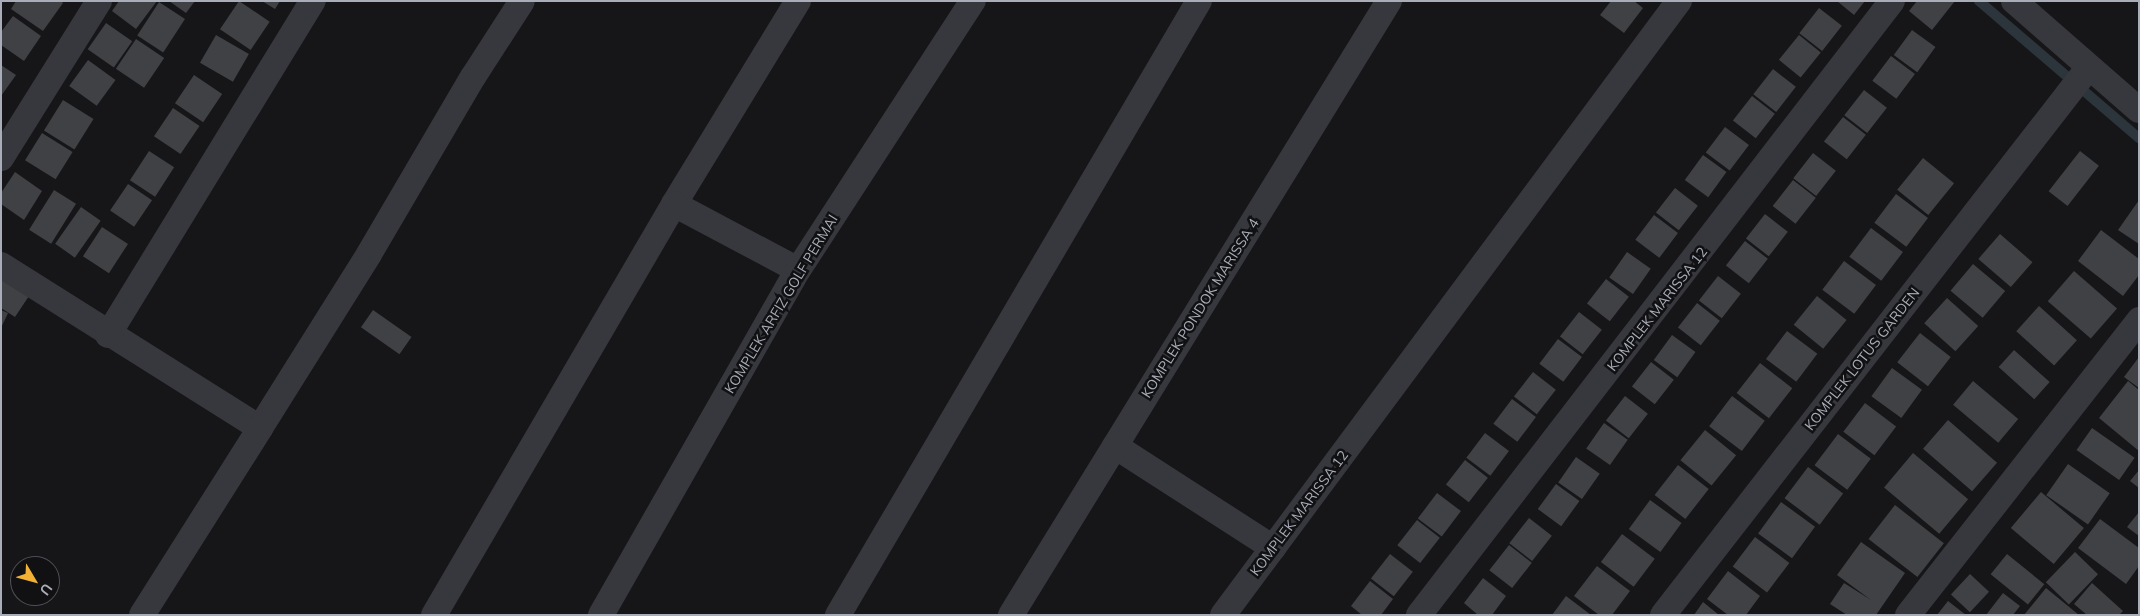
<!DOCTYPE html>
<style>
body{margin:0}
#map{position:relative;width:2140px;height:616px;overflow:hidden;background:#161618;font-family:Mulish,sans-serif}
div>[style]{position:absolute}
.stream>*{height:10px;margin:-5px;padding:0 5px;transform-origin:5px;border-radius:5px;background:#2c353c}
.building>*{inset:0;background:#404145;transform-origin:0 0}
.minor>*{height:26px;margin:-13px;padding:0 13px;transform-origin:13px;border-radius:13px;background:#37383d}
span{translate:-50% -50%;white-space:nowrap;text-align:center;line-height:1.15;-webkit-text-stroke:5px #111113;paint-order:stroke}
.street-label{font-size:14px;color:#a8adb8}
.frame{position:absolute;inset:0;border:2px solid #a8adb8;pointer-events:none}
.north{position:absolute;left:10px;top:556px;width:50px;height:50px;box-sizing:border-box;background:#111113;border:1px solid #4d4f55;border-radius:50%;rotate:127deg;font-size:14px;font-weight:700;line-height:20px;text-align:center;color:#a8adb8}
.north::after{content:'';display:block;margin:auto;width:18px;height:22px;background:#f2b134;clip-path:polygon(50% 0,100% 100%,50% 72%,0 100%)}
</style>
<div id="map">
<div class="stream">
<i style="left:1979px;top:1px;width:211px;rotate:40.6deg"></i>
</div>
<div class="building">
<i style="clip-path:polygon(16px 1px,61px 1px,63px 3px,43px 31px,11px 9px)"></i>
<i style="clip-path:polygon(119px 1px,157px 1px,136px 29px,112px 11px)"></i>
<i style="clip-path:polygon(169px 1px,195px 1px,186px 13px)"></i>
<i style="left:239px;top:1px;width:37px;height:34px;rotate:34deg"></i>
<i style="clip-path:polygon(262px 1px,280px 1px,275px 9px)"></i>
<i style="clip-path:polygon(1611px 1px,1634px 1px,1643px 8px,1624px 33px,1600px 15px)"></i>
<i style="clip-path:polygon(1837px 1px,1865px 1px,1854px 15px)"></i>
<i style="clip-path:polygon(1917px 1px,1955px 1px,1932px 30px,1909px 11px)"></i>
<i style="left:159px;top:2px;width:31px;height:40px;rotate:33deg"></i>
<i style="left:1819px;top:8px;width:29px;height:32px;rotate:38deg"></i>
<i style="clip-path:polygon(13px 16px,41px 36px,24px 61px,1px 45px,1px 32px)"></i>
<i style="left:106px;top:23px;width:32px;height:32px;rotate:35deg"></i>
<i style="left:1912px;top:30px;width:29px;height:31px;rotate:36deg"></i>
<i style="left:216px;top:35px;width:38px;height:32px;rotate:30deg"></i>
<i style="left:1799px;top:35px;width:28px;height:32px;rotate:39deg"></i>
<i style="left:136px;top:39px;width:34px;height:36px;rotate:34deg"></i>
<i style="left:1891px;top:56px;width:30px;height:31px;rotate:37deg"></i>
<i style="left:88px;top:60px;width:34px;height:32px;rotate:36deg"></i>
<i style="clip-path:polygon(1px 65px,16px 75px,1px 96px)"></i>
<i style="left:1773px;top:69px;width:29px;height:32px;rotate:38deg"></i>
<i style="left:194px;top:75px;width:34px;height:34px;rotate:34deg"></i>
<i style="left:1864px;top:90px;width:29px;height:32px;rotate:38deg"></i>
<i style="left:1752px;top:96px;width:29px;height:31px;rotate:38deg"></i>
<i style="left:63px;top:100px;width:36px;height:36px;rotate:32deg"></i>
<i style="left:173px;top:108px;width:32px;height:34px;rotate:34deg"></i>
<i style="left:1843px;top:117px;width:29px;height:31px;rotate:38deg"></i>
<i style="left:1725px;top:127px;width:30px;height:32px;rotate:37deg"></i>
<i style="left:42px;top:133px;width:36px;height:32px;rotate:32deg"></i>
<i style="left:149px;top:151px;width:30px;height:35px;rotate:33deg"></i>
<i style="left:2080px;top:151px;width:24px;height:51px;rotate:38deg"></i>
<i style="left:1813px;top:153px;width:29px;height:32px;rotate:38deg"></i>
<i style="left:1703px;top:155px;width:29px;height:31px;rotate:36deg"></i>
<i style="left:1923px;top:158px;width:40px;height:41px;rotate:39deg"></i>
<i style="clip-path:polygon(15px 172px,42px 191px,24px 220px,1px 204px,1px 193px)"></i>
<i style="left:1793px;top:180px;width:29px;height:33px;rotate:38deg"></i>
<i style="left:128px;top:184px;width:29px;height:32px;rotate:34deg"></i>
<i style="left:1675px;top:188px;width:29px;height:31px;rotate:38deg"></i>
<i style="left:54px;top:190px;width:26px;height:47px;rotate:32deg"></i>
<i style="left:1896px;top:194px;width:40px;height:36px;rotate:37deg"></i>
<i style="clip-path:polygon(2139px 200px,2139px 244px,2118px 230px)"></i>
<i style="left:81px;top:207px;width:24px;height:45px;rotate:35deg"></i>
<i style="left:1765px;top:214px;width:29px;height:31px;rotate:38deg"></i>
<i style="left:1654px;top:215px;width:30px;height:31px;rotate:37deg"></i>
<i style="left:102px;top:227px;width:31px;height:35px;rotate:33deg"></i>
<i style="left:1871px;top:228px;width:40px;height:36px;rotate:37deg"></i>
<i style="clip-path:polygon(2101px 230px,2139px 259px,2139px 275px,2123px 296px,2078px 261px)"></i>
<i style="left:2000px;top:234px;width:43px;height:33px;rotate:41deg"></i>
<i style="left:1745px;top:241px;width:29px;height:31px;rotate:38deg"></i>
<i style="left:1627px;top:252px;width:29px;height:31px;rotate:35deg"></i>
<i style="left:1844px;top:261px;width:40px;height:36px;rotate:37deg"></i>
<i style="left:1973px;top:264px;width:42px;height:35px;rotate:40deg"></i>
<i style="left:2074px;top:271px;width:57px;height:40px;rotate:41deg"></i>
<i style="left:1718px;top:276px;width:29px;height:31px;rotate:38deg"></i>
<i style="clip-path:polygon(1px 277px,33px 290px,15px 317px,1px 308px)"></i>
<i style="left:1606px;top:279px;width:29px;height:31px;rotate:38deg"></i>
<i style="left:1817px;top:296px;width:38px;height:37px;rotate:39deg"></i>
<i style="left:1947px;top:298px;width:42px;height:34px;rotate:42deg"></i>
<i style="left:1697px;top:303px;width:29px;height:31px;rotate:38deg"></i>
<i style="left:2039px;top:306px;width:51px;height:34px;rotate:42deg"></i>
<i style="clip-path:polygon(1px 310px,8px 313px,1px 328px)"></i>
<i style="left:373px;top:310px;width:47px;height:21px;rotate:35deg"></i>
<i style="left:1579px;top:312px;width:29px;height:31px;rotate:38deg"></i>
<i style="left:1787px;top:331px;width:38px;height:35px;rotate:37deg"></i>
<i style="left:1920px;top:333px;width:39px;height:37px;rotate:38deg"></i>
<i style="left:1672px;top:335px;width:29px;height:31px;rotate:36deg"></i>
<i style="left:1558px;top:339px;width:30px;height:31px;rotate:37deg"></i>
<i style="left:2014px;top:350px;width:48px;height:23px;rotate:42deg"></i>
<i style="clip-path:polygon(2139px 357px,2139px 388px,2124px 377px)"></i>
<i style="left:1651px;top:362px;width:29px;height:31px;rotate:38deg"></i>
<i style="left:1760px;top:363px;width:41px;height:38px;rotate:38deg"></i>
<i style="left:1892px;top:368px;width:37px;height:35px;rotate:36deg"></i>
<i style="left:1533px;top:372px;width:29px;height:31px;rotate:38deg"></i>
<i style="left:1973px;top:381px;width:59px;height:31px;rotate:40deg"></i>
<i style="clip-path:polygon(2128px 381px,2139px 390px,2139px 451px,2099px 418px)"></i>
<i style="left:1625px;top:396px;width:29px;height:31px;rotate:38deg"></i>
<i style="left:1732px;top:396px;width:41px;height:38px;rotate:37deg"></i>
<i style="left:1512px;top:399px;width:30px;height:31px;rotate:37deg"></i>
<i style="left:1865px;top:403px;width:39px;height:36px;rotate:37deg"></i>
<i style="left:1948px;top:420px;width:65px;height:38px;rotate:41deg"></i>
<i style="left:1604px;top:423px;width:29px;height:31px;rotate:35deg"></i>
<i style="left:2092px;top:428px;width:52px;height:27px;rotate:35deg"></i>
<i style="left:1705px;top:430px;width:40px;height:39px;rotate:39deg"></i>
<i style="left:1485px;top:433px;width:30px;height:31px;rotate:37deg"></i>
<i style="left:1838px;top:434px;width:41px;height:39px;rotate:37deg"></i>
<i style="left:1913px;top:453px;width:72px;height:45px;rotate:40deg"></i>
<i style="left:1576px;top:457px;width:29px;height:31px;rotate:35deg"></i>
<i style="left:1465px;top:460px;width:29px;height:31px;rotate:38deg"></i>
<i style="left:2068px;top:464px;width:51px;height:38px;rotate:35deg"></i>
<i style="left:1678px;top:465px;width:39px;height:38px;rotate:38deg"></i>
<i style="left:1808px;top:467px;width:44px;height:39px;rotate:37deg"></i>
<i style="clip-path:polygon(2139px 470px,2139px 488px,2130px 481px)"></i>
<i style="left:1556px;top:484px;width:29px;height:31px;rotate:36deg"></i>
<i style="left:2041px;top:492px;width:56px;height:47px;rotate:40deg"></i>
<i style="left:1437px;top:493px;width:30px;height:32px;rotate:37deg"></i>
<i style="left:1650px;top:500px;width:39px;height:36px;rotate:36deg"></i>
<i style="left:1781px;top:502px;width:42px;height:39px;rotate:36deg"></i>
<i style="left:1895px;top:505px;width:62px;height:43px;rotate:38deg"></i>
<i style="clip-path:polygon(2139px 512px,2139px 536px,2127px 527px)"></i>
<i style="left:1529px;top:518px;width:29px;height:32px;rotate:38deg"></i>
<i style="clip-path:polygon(2100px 519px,2139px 548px,2139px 566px,2126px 584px,2078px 548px)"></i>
<i style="left:1417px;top:520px;width:29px;height:32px;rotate:38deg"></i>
<i style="left:1622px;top:534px;width:41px;height:35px;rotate:37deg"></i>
<i style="left:1755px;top:537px;width:43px;height:37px;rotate:37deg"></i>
<i style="clip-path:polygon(1861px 542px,1905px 573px,1876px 615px,1847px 615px,1830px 604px,1844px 583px,1871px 600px,1837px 575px)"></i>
<i style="left:1509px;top:545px;width:29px;height:32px;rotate:38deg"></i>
<i style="left:2075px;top:552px;width:32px;height:42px;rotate:44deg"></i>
<i style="left:1390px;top:554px;width:29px;height:31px;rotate:38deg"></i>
<i style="left:2007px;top:554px;width:48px;height:26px;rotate:39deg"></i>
<i style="clip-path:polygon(1597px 566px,1630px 591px,1612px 615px,1599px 615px,1574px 596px)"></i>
<i style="clip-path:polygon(1728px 571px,1760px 596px,1746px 615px,1728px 615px,1707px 599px)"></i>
<i style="left:1970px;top:574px;width:26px;height:28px;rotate:43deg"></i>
<i style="clip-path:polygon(1483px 578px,1506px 596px,1492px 615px,1478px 615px,1464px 603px)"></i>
<i style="clip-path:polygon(1370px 581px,1393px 599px,1381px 615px,1362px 615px,1351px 606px)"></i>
<i style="clip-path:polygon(2092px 583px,2123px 611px,2119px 615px,2087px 615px,2074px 604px)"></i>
<i style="clip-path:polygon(2046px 588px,2079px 615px,2024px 615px)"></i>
<i style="clip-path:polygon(2003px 593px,2020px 606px,2013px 615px,1986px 615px)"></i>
<i style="clip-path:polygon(1566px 596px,1591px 615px,1552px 615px)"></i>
<i style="clip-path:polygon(1948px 601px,1966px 615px,1937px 615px)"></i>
<i style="clip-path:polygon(1703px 602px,1719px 615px,1694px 615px)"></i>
</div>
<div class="minor">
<i style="left:798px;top:1px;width:238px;rotate:121.4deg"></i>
<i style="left:674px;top:204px;width:140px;rotate:28deg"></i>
<i style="left:2014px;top:1px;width:166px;rotate:41.1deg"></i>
<i style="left:1px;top:158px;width:185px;rotate:-58deg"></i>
<i style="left:1px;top:265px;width:306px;rotate:32.2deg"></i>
<i style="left:260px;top:428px;width:205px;rotate:-57.9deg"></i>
<i style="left:369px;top:254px;width:205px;rotate:-59.6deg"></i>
<i style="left:473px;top:77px;width:90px;rotate:-57.2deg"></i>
<i style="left:108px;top:335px;width:392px;rotate:-58.5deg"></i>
<i style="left:1115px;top:446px;width:188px;rotate:32.8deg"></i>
<i style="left:142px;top:615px;width:221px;rotate:-57.7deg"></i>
<i style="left:434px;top:615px;width:476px;rotate:-59.7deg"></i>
<i style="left:601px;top:615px;width:397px;rotate:-60.3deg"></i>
<i style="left:798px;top:270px;width:321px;rotate:-57deg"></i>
<i style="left:838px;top:615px;width:712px;rotate:-59.55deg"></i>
<i style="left:1011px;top:615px;width:721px;rotate:-58.38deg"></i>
<i style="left:1223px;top:615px;width:765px;rotate:-53.4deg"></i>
<i style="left:1419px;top:615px;width:775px;rotate:-52.39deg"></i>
<i style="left:1663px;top:615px;width:694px;rotate:-52.14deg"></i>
<i style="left:1908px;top:615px;width:375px;rotate:-51.9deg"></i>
</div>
<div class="street-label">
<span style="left:781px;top:304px;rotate:-59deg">KOMPLEK ARFIZ GOLF PERMAI</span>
<span style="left:1200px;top:308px;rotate:-58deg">KOMPLEK PONDOK MARISSA 4</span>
<span style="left:1657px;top:309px;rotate:-52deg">KOMPLEK MARISSA 12</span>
<span style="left:1862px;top:359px;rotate:-52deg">KOMPLEK LOTUS GARDEN</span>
<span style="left:1299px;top:513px;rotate:-53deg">KOMPLEK MARISSA 12</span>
</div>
<div class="frame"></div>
<div class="north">U</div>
</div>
